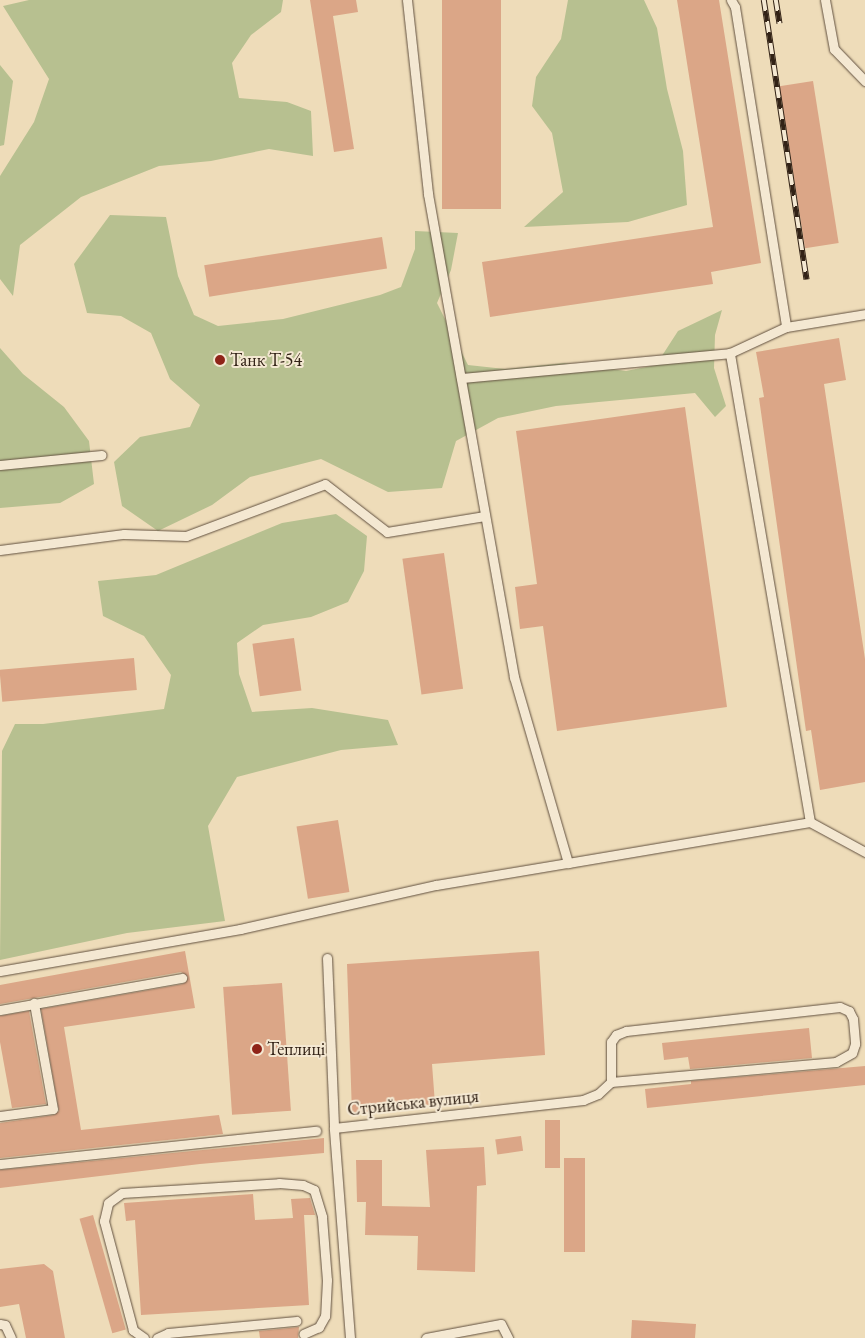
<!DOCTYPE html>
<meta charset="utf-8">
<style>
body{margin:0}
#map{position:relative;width:865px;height:1338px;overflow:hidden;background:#eedcb9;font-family:"EB Garamond",serif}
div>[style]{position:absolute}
.green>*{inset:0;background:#b7c090}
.building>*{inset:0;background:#dba687;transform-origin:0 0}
.roads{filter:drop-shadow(0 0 1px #61503f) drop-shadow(0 0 1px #61503f)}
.service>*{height:9px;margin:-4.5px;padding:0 4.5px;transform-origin:4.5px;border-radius:4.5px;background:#f4e8d2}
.rail>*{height:5.5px;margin-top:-2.75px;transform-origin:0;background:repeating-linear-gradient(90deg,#f4e8d2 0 11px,#322216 0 22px);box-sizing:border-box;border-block:1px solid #322216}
.dots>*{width:14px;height:14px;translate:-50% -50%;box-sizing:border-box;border:2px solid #f4e8d2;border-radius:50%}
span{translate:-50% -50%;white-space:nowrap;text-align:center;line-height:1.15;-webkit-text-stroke:4px #f4e8d2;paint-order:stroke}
.poi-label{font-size:18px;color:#322216}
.left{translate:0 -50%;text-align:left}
.street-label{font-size:18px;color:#322216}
</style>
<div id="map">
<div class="green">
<i style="clip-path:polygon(29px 0,283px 0,281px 12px,251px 35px,232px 63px,239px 98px,287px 102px,311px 111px,313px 156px,269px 149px,211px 161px,159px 166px,81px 197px,20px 245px,13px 296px,0 279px,0 176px,34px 122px,49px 79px,3px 6px)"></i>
<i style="clip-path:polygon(568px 0,644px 0,657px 28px,667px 89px,683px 151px,687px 205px,628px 222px,524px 227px,563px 192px,552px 133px,532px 106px,536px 77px,561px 39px)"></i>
<i style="clip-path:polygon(0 65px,13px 81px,4px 145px,0 146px)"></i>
<i style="clip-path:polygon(110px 215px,166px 217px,178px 276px,194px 315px,218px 326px,283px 319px,380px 295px,401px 287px,415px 249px,415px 231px,458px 233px,451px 270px,437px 303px,468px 365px,505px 369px,564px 363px,626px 371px,656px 365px,678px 331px,722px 310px,715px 335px,714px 368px,726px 406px,715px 417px,695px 393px,556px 406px,498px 418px,456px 441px,442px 488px,388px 492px,321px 459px,250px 477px,212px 505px,158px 531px,122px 506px,114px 462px,140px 437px,190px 427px,200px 405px,170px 379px,151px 333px,121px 316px,87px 313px,74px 264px)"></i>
<i style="clip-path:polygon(0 348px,23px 374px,64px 407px,89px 441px,94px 484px,60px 503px,0 508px)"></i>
<i style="clip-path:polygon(336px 514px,367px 536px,364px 571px,348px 602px,311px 617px,263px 625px,237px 643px,239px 674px,252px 712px,312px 708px,388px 720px,398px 745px,341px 750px,237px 777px,208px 826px,225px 921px,127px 933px,0 960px,2px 751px,15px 724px,43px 724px,164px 709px,171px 675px,144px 636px,103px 616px,98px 581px,156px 575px,282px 523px)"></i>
</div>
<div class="building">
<i style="clip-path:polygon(310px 0,356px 0,358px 12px,333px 16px,354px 149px,334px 152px)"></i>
<i style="left:442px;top:0;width:59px;height:209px"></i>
<i style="clip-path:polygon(677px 0,719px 0,761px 263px,711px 272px,713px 284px,490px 317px,482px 262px,713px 227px)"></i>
<i style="left:813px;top:81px;width:164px;height:34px;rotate:81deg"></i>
<i style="left:382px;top:237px;width:32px;height:180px;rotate:81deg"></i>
<i style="clip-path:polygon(839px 338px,846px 380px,824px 384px,865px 659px,865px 782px,820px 790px,811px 730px,806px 731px,759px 398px,764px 397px,756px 352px)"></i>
<i style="clip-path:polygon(685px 407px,727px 707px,557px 731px,543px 626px,520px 629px,515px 587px,537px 584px,516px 431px)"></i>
<i style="left:444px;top:553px;width:137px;height:42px;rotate:82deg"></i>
<i style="left:294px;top:638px;width:53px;height:42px;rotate:82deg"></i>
<i style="left:134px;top:658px;width:32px;height:135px;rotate:85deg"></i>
<i style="left:338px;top:820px;width:73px;height:42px;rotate:81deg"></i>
<i style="clip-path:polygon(185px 951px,195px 1008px,64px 1027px,81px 1130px,219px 1115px,223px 1134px,0 1158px,0 1123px,54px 1115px,59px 1111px,41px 1009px,183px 984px,188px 977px,181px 972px,0 1004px,0 985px)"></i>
<i style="clip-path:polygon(539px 951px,545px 1055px,432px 1064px,435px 1104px,352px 1114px,347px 964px)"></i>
<i style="left:282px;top:983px;width:128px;height:59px;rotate:86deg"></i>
<i style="clip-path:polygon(29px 1011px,46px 1104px,12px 1108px,0 1042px,0 1016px)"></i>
<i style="clip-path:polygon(809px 1028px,812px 1058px,690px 1069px,688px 1057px,664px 1060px,662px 1043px)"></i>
<i style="clip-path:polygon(865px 1066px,865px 1085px,647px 1108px,645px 1089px,691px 1084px,691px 1081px)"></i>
<i style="left:545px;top:1120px;width:15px;height:48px"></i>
<i style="left:521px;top:1136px;width:15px;height:26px;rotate:82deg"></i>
<i style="clip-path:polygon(324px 1138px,324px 1153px,200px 1164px,0 1188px,0 1170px)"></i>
<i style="clip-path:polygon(484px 1147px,486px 1185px,477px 1186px,475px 1272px,417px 1270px,418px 1236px,365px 1235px,366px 1202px,357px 1202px,356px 1160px,382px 1160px,382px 1206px,430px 1207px,426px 1150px)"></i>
<i style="left:585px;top:1158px;width:94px;height:21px;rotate:90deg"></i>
<i style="clip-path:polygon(253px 1194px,255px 1220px,293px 1218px,291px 1199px,310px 1198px,315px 1215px,304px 1215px,309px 1305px,141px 1315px,135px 1220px,126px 1221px,124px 1203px)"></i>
<i style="left:93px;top:1215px;width:119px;height:14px;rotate:74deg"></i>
<i style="clip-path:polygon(44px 1264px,53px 1271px,65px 1338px,26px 1338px,19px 1304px,0 1307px,0 1269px)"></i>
<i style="clip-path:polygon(632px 1320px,696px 1324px,695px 1338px,631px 1338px)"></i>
<i style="clip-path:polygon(299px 1327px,298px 1338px,260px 1338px,259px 1331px)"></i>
</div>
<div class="roads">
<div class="service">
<i style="left:407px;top:0;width:195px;rotate:83.8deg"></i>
<i style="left:428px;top:194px;width:491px;rotate:79.9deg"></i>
<i style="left:514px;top:677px;width:194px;rotate:73.8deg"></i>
<i style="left:568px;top:863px;width:245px;rotate:-9.6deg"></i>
<i style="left:810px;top:822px;width:63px;rotate:28.6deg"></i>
<i style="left:731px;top:0;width:8px;rotate:60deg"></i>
<i style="left:735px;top:7px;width:324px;rotate:80.9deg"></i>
<i style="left:825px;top:0;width:50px;rotate:79.6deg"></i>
<i style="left:834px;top:49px;width:45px;rotate:45.9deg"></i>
<i style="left:461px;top:378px;width:270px;rotate:-5.3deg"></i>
<i style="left:0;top:465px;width:102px;rotate:-5.6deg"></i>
<i style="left:0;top:550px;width:125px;rotate:-7.4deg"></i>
<i style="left:124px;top:534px;width:62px;rotate:1.8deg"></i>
<i style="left:186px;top:536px;width:148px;rotate:-20.5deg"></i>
<i style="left:325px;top:484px;width:78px;rotate:37.7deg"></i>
<i style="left:387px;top:532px;width:99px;rotate:-9.3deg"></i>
<i style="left:810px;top:822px;width:476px;rotate:-99.7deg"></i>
<i style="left:730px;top:353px;width:62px;rotate:-24.9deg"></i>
<i style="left:786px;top:327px;width:80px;rotate:-9.3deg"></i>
<i style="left:327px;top:958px;width:170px;rotate:87.6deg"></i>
<i style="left:0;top:971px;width:244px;rotate:-9.9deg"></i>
<i style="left:240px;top:929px;width:201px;rotate:-12.7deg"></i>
<i style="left:436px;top:885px;width:134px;rotate:-9.5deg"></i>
<i style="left:840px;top:1007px;width:10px;rotate:24deg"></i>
<i style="left:849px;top:1011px;width:9px;rotate:63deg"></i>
<i style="left:853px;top:1019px;width:25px;rotate:85deg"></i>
<i style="left:855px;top:1044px;width:9px;rotate:108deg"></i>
<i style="left:852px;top:1053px;width:18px;rotate:151deg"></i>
<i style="left:836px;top:1062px;width:226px;rotate:174.9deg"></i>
<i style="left:611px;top:1082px;width:40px;rotate:-90deg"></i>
<i style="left:611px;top:1042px;width:9px;rotate:-54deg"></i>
<i style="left:616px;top:1035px;width:11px;rotate:-22deg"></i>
<i style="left:626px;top:1031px;width:215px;rotate:-6.4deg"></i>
<i style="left:0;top:1010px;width:185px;rotate:-10deg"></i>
<i style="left:0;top:1116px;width:53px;rotate:-7.5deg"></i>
<i style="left:53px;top:1109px;width:108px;rotate:-100.2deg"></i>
<i style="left:0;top:1164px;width:318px;rotate:-6deg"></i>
<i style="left:0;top:1324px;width:5px;rotate:11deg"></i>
<i style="left:5px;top:1325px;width:14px;rotate:65deg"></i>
<i style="left:144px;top:1338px;width:14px;rotate:-144deg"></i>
<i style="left:133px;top:1330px;width:113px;rotate:-104.9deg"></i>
<i style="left:104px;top:1221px;width:18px;rotate:-77deg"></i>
<i style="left:108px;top:1203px;width:17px;rotate:-36deg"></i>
<i style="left:122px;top:1193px;width:157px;rotate:-3.6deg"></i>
<i style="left:279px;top:1183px;width:24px;rotate:5deg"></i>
<i style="left:303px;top:1185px;width:12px;rotate:24deg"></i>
<i style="left:314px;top:1190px;width:28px;rotate:73deg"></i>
<i style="left:322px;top:1217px;width:63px;rotate:85.5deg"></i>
<i style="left:327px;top:1280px;width:36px;rotate:93deg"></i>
<i style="left:325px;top:1316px;width:13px;rotate:119deg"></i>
<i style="left:319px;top:1327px;width:17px;rotate:156deg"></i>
<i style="left:157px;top:1338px;width:12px;rotate:-24deg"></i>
<i style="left:168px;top:1333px;width:129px;rotate:-5.4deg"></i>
<i style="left:350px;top:1338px;width:211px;rotate:-94.4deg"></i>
<i style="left:334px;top:1128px;width:251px;rotate:-6.4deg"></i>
<i style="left:583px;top:1100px;width:16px;rotate:-22deg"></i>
<i style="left:598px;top:1094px;width:18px;rotate:-43deg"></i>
<i style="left:426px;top:1338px;width:76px;rotate:-10.6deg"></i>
<i style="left:501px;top:1324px;width:16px;rotate:63deg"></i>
</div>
</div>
<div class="rail">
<i style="left:764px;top:0;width:283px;rotate:81.3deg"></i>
<i style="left:776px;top:0;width:24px;rotate:81deg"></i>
</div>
<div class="dots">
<i style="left:220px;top:360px;background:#8f2418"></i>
<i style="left:257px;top:1049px;background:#8f2418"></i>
</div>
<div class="poi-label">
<span class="left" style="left:230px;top:360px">Танк Т-54</span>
<span class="left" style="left:267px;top:1049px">Теплиці</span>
</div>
<div class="street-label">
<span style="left:413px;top:1103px;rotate:-6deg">Стрийська вулиця</span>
</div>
</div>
